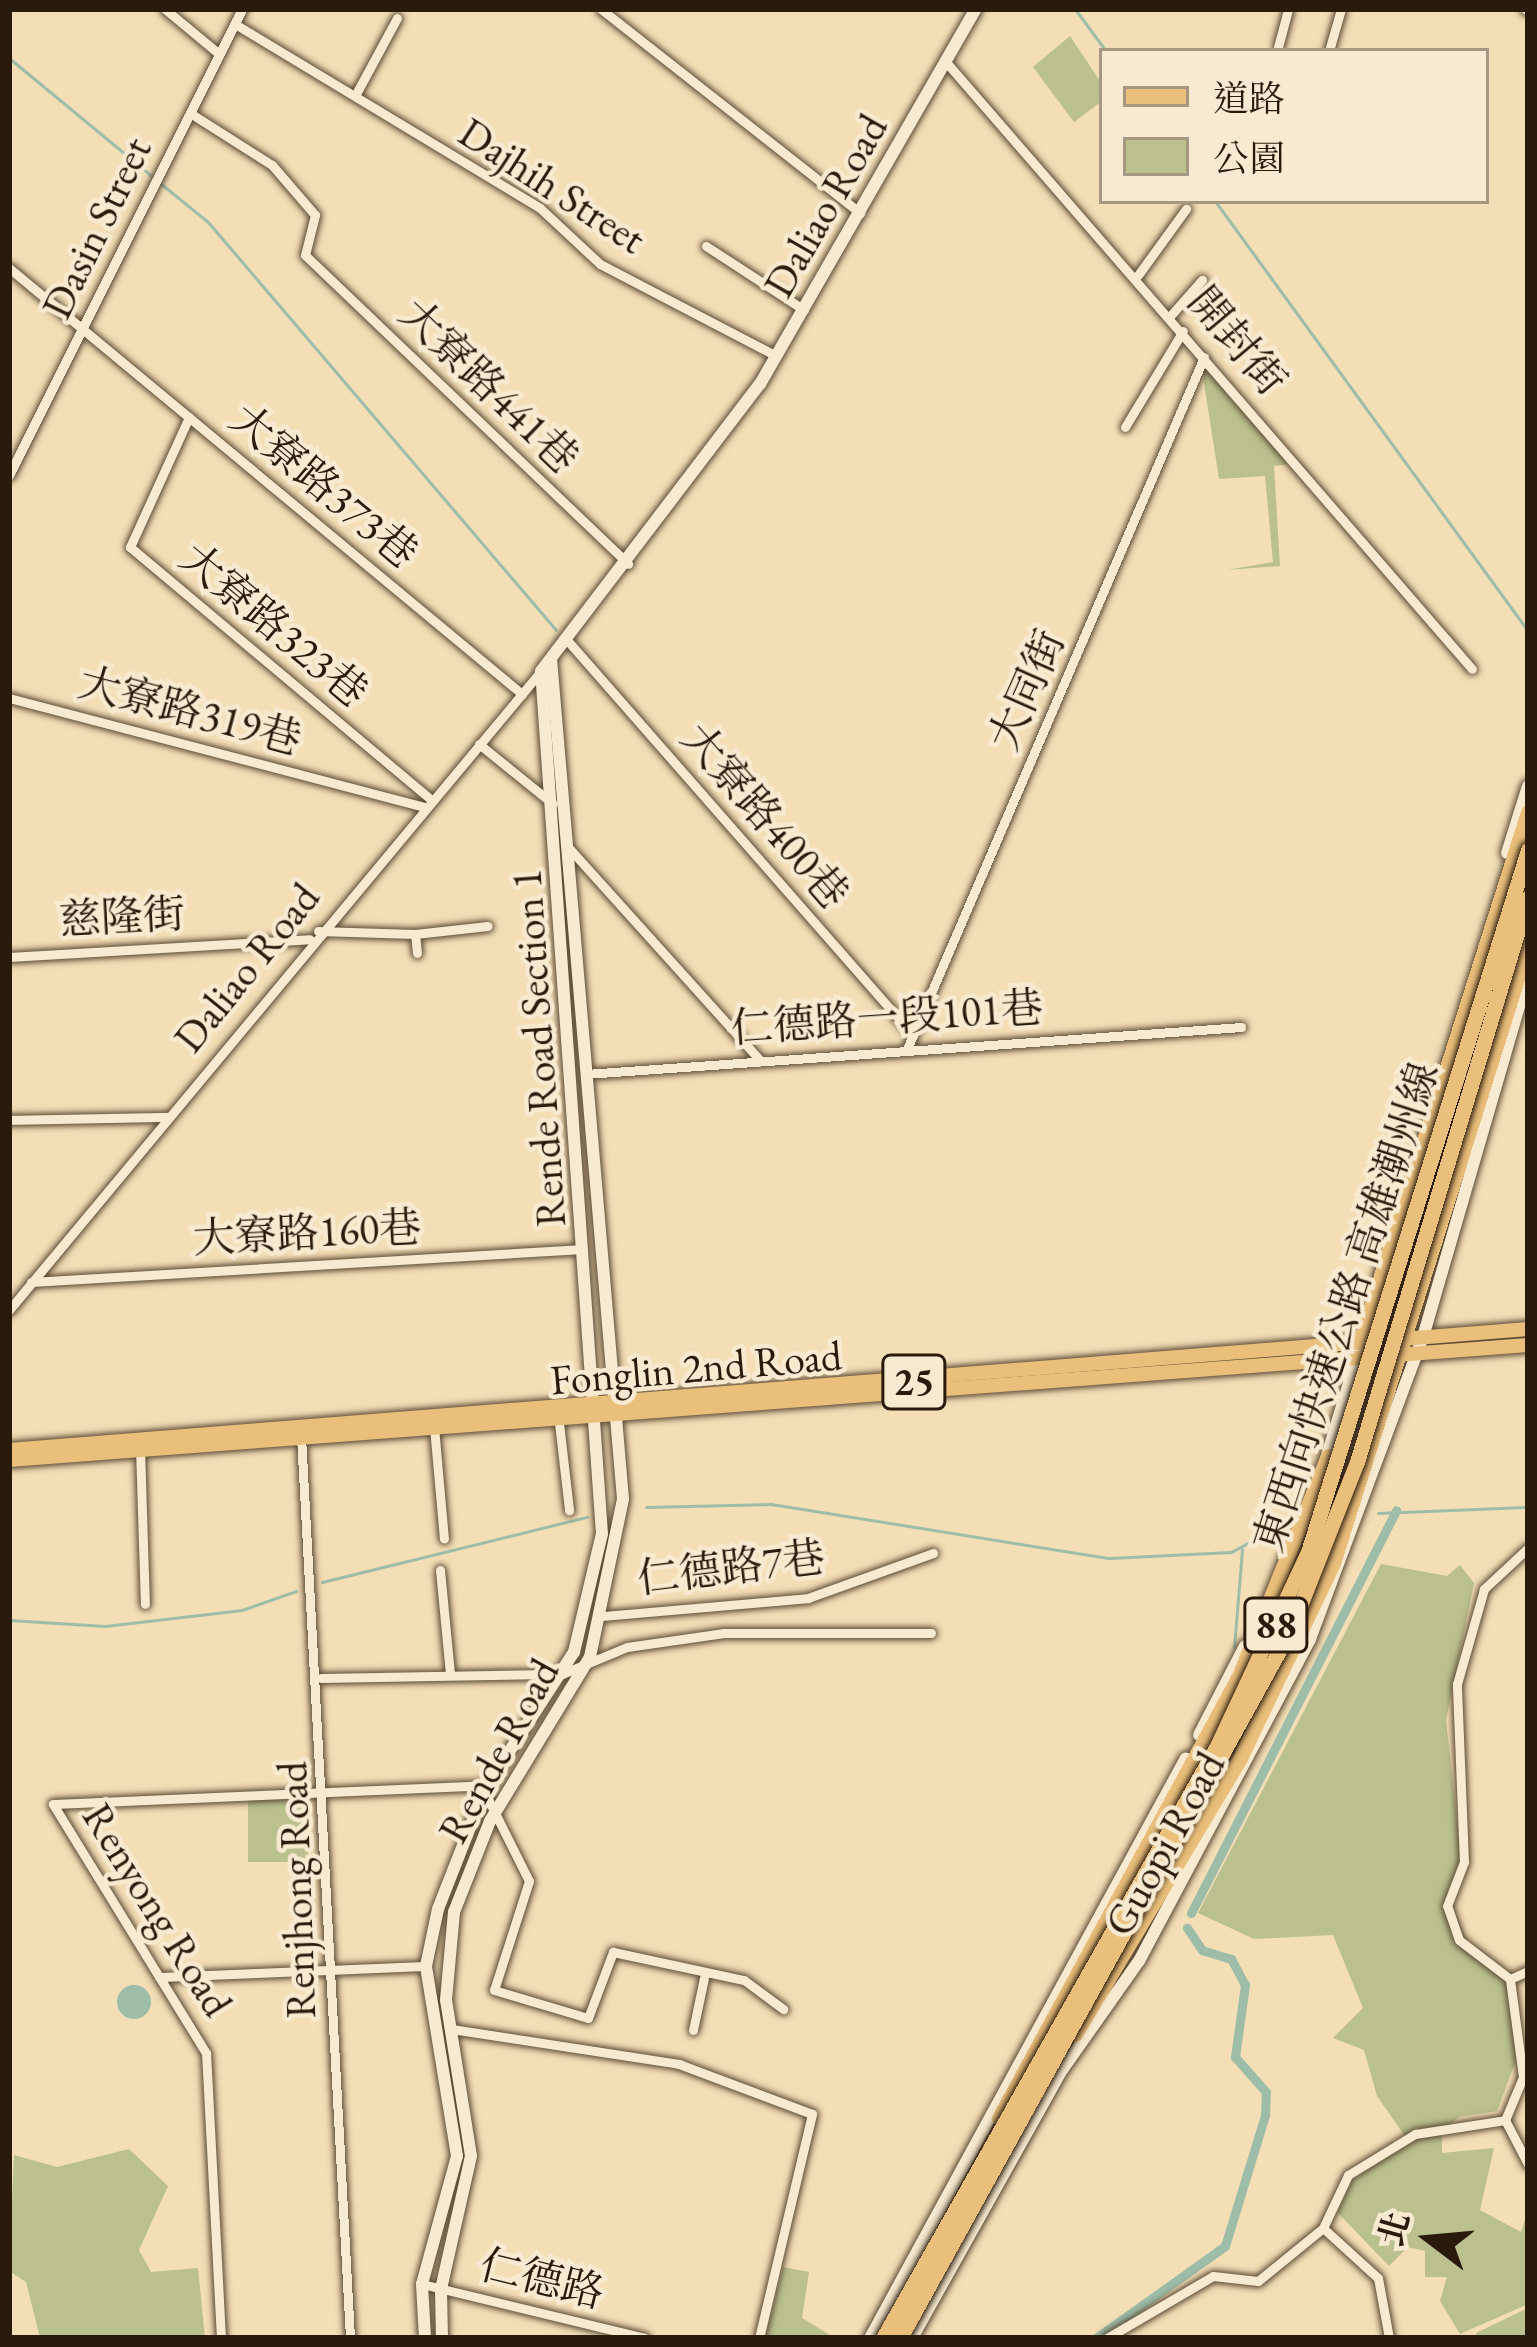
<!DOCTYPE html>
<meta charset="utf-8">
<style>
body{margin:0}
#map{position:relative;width:1537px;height:2347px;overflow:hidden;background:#f3deb6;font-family:"EB Garamond","Noto Serif TC",serif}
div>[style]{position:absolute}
.green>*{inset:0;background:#bac18e;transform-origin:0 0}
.water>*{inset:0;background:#9dbda9}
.round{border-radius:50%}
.stream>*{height:3px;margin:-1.5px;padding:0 1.5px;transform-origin:1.5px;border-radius:1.5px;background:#9dbda9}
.canal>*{height:9px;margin:-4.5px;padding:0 4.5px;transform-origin:4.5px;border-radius:4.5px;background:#9dbda9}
.roads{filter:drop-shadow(0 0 3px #5c4b36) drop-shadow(0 0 3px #5c4b36)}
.street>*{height:9px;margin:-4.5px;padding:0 4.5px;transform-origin:4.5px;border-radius:4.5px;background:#f7ead0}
.secondary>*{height:12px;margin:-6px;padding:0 6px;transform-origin:6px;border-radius:6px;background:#f7ead0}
.primary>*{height:14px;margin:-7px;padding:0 7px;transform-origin:7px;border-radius:7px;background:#eabf7b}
.highway>*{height:15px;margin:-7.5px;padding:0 7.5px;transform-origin:7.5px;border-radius:7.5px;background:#eabf7b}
.bridges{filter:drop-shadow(0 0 3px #2a1a0c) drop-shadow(0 0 3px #2a1a0c)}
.highway-bridge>*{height:15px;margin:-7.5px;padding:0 7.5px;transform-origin:7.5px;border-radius:7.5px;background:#eabf7b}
span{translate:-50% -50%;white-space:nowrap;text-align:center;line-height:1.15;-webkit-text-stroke:9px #f7ead0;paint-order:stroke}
.shield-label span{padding:3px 9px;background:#f7ead0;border:3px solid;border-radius:9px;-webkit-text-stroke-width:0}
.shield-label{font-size:39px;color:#2a1a0c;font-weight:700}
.street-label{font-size:42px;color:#2a1a0c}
.frame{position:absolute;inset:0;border:12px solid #2a1a0c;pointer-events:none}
.legend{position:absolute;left:1099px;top:48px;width:390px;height:156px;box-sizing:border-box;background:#f7ead0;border:3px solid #a59782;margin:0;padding:15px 21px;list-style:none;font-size:36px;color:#2a1a0c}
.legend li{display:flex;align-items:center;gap:24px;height:60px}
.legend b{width:60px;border:3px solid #a59782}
.north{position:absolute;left:1369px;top:2179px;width:120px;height:120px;-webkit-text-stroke:9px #f7ead0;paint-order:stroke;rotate:286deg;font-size:33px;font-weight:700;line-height:48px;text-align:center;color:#2a1a0c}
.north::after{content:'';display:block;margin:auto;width:42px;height:54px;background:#2a1a0c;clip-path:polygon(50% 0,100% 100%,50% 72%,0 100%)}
</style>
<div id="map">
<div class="green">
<i style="clip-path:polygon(1070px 36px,1102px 84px,1102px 101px,1074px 122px,1033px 67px)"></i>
<i style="clip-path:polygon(1201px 364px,1298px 463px,1274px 466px,1280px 566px,1227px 570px,1273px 562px,1265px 476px,1219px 479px)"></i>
<i style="clip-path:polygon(1381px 1564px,1447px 1576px,1460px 1565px,1474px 1583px,1446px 1720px,1461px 1859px,1447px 1892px,1469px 1946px,1510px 1981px,1517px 2057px,1497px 2111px,1459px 2117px,1442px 2131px,1442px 2153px,1494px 2148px,1480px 2210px,1521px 2232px,1528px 2210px,1528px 2304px,1460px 2334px,1440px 2301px,1447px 2277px,1425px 2277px,1425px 2251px,1408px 2247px,1389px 2266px,1337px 2212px,1352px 2181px,1407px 2139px,1377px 2096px,1364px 2050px,1333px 2038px,1363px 2008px,1333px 1935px,1254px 1939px,1198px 1913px)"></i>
<i style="left:308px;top:1791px;width:71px;height:60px;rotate:90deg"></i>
<i style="clip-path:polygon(129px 2149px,168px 2186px,139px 2250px,151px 2272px,198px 2268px,205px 2338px,40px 2338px,26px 2282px,9px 2271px,14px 2155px,57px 2167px)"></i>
<i style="clip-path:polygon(783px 2267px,809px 2272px,802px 2318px,835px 2338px,765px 2338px)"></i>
<i style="clip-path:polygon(1528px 2308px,1528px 2338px,1477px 2338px,1476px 2333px)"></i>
</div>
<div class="water">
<i class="round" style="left:117px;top:1985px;width:34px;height:34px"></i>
</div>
<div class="stream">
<i style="left:1075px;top:9px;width:52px;rotate:53.6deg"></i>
<i style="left:9px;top:58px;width:187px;rotate:39.6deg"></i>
<i style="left:160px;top:183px;width:62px;rotate:39.1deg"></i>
<i style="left:208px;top:222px;width:536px;rotate:49.54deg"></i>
<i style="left:1215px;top:201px;width:532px;rotate:53.95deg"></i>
<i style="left:646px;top:1507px;width:125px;rotate:-1.4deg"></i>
<i style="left:771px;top:1504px;width:343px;rotate:9.1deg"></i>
<i style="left:1110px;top:1558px;width:121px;rotate:-2.8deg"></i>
<i style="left:1231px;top:1552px;width:53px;rotate:-28deg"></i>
<i style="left:1378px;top:1513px;width:150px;rotate:-2.3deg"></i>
<i style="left:322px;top:1582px;width:273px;rotate:-13.8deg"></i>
<i style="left:9px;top:1620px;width:96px;rotate:3.6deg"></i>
<i style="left:105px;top:1626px;width:138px;rotate:-6.7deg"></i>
<i style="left:242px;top:1610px;width:57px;rotate:-19.4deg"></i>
<i style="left:1234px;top:1647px;width:98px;rotate:-85.3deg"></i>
</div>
<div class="canal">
<i style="left:1191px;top:1913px;width:452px;rotate:-63deg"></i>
<i style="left:1096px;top:2338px;width:158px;rotate:-35.5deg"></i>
<i style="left:1225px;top:2246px;width:137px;rotate:-73deg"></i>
<i style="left:1265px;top:2115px;width:23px;rotate:-88deg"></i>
<i style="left:1266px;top:2092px;width:47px;rotate:-131.5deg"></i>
<i style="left:1235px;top:2057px;width:73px;rotate:-82.1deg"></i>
<i style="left:1245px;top:1985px;width:30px;rotate:-118deg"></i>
<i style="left:1231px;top:1959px;width:30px;rotate:-163deg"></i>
<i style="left:1202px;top:1950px;width:27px;rotate:-124deg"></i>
</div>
<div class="roads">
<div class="street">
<i style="left:165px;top:9px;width:69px;rotate:39.7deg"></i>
<i style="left:601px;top:9px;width:330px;rotate:38.2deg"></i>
<i style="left:1525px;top:9px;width:3px;rotate:18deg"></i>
<i style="left:235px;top:24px;width:356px;rotate:31.1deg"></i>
<i style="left:540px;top:208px;width:82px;rotate:43deg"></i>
<i style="left:600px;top:264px;width:199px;rotate:27.5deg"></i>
<i style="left:1278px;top:47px;width:39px;rotate:-75deg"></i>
<i style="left:1329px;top:51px;width:44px;rotate:-74.1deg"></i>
<i style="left:946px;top:62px;width:803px;rotate:49.09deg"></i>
<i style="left:357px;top:92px;width:84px;rotate:-61.6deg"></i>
<i style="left:190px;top:113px;width:97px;rotate:32.4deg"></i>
<i style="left:272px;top:165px;width:66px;rotate:49.3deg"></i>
<i style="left:315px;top:215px;width:41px;rotate:104deg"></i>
<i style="left:305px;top:255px;width:447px;rotate:43.7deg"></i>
<i style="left:706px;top:246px;width:117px;rotate:33.1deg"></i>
<i style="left:9px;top:268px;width:667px;rotate:39.71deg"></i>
<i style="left:1138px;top:275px;width:82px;rotate:-54deg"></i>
<i style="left:1171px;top:315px;width:47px;rotate:-48.5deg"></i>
<i style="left:189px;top:417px;width:143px;rotate:114.4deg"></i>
<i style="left:130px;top:547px;width:393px;rotate:40deg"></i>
<i style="left:1125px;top:427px;width:112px;rotate:-58.9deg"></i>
<i style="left:9px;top:475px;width:521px;rotate:-63.43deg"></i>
<i style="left:567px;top:640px;width:525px;rotate:48.78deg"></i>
<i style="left:9px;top:698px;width:430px;rotate:14.7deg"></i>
<i style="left:479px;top:744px;width:95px;rotate:39deg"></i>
<i style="left:568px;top:847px;width:287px;rotate:48deg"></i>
<i style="left:318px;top:931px;width:97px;rotate:1.8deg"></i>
<i style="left:415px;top:934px;width:19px;rotate:84deg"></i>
<i style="left:415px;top:934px;width:73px;rotate:-6.3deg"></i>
<i style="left:9px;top:957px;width:301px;rotate:-3.4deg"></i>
<i style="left:907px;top:1049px;width:753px;rotate:-66.77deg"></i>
<i style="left:586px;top:1074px;width:657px;rotate:-4.1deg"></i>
<i style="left:9px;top:1120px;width:160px;rotate:-1.1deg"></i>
<i style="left:31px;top:1282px;width:553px;rotate:-3.42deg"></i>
<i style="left:9px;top:1310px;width:831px;rotate:-50.22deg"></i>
<i style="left:559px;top:1423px;width:88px;rotate:83.4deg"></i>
<i style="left:434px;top:1427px;width:112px;rotate:84.9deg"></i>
<i style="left:301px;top:1436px;width:903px;rotate:86.89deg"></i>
<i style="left:140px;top:1448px;width:156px;rotate:88.2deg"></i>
<i style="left:440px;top:1570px;width:104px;rotate:84.5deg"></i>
<i style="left:603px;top:1616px;width:206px;rotate:-5deg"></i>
<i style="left:808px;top:1598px;width:133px;rotate:-19.8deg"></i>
<i style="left:321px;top:1678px;width:241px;rotate:-1deg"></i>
<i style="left:562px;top:1674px;width:70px;rotate:-22.6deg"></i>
<i style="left:627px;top:1647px;width:98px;rotate:-8.2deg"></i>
<i style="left:724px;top:1633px;width:207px"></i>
<i style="left:159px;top:1977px;width:267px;rotate:-2.4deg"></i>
<i style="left:1510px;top:1979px;width:20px;rotate:-24deg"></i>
<i style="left:451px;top:2029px;width:231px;rotate:8.7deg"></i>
<i style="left:679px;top:2064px;width:142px;rotate:20.6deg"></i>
<i style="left:812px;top:2114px;width:230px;rotate:103.3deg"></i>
<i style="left:693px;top:2030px;width:53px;rotate:-78.1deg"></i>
<i style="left:1505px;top:2120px;width:47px;rotate:-67.3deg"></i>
<i style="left:1523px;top:2077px;width:99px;rotate:-97.6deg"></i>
<i style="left:1510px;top:1979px;width:64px;rotate:-142.6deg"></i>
<i style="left:1459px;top:1940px;width:36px;rotate:-109deg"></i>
<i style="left:1447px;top:1906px;width:47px;rotate:-68.9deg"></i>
<i style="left:1464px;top:1862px;width:178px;rotate:-92.3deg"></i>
<i style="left:1457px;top:1684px;width:99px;rotate:-74.1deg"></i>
<i style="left:1484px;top:1589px;width:60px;rotate:-43deg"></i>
<i style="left:1505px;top:2120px;width:50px;rotate:62.4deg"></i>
<i style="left:1323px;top:2228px;width:74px;rotate:42.3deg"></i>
<i style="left:1378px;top:2278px;width:61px;rotate:79.6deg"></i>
<i style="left:422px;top:2284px;width:229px;rotate:13.6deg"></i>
<i style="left:221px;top:2338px;width:285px;rotate:-93deg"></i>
<i style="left:206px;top:2053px;width:292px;rotate:-121.6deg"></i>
<i style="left:53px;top:1804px;width:428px;rotate:-2.5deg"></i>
<i style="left:481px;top:1785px;width:107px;rotate:63.4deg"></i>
<i style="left:529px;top:1881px;width:114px;rotate:107.8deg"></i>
<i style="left:494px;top:1990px;width:98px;rotate:16.6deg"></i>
<i style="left:588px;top:2018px;width:71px;rotate:-69.3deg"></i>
<i style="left:613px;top:1952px;width:134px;rotate:12.1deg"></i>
<i style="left:744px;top:1980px;width:49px;rotate:36.6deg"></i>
<i style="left:1107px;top:2338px;width:123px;rotate:-30.3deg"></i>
<i style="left:1213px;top:2276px;width:45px;rotate:6.3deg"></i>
<i style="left:1258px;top:2281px;width:84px;rotate:-39.2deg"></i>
<i style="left:1323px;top:2228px;width:59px;rotate:-64.7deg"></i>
<i style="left:1348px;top:2175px;width:79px;rotate:-31.5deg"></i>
<i style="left:1415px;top:2134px;width:91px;rotate:-8.8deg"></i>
</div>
<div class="secondary">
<i style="left:1507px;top:853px;width:70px;rotate:-72.6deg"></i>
<i style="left:1325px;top:1462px;width:117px;rotate:-73.1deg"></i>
<i style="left:1199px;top:1735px;width:100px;rotate:-62.7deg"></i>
<i style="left:425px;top:2338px;width:54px;rotate:-93.2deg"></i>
<i style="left:422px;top:2284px;width:133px;rotate:-74.7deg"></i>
<i style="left:457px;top:2156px;width:193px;rotate:-99.3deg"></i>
<i style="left:426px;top:1966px;width:58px;rotate:-78.1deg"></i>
<i style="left:438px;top:1909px;width:129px;rotate:-68.6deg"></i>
<i style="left:485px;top:1789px;width:163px;rotate:-57deg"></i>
<i style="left:574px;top:1652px;width:121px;rotate:-76.7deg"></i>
<i style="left:602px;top:1534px;width:865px;rotate:-94.04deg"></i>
<i style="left:541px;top:671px;width:361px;rotate:-52.7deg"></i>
<i style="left:760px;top:384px;width:433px;rotate:-60.1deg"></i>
<i style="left:442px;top:2338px;width:49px;rotate:-91.2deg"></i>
<i style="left:441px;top:2289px;width:136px;rotate:-77.3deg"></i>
<i style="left:471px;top:2156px;width:158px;rotate:-99.1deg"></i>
<i style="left:446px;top:2000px;width:88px;rotate:-84.8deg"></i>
<i style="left:454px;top:1912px;width:98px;rotate:-68.4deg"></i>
<i style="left:490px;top:1821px;width:192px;rotate:-58.6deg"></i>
<i style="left:590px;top:1657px;width:161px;rotate:-78.2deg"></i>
<i style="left:623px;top:1499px;width:842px;rotate:-94.9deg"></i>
<i style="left:870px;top:2338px;width:660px;rotate:-61.42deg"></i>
<i style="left:912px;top:2338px;width:307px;rotate:-60.8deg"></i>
<i style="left:1062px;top:2070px;width:133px;rotate:-54.8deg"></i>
<i style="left:1139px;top:1961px;width:365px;rotate:-62deg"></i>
<i style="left:1310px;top:1639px;width:322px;rotate:-69.5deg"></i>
<i style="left:1423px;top:1337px;width:376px;rotate:-73.8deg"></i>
</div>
<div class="primary">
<i style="left:9px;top:1450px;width:1524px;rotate:-4.55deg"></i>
<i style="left:9px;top:1460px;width:1523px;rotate:-4.33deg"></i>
</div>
<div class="highway">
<i style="left:1360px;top:1342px;width:556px;rotate:-72.41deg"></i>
<i style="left:1075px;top:2034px;width:322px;rotate:-59.1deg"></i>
<i style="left:1240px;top:1758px;width:216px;rotate:-64.5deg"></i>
<i style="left:1333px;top:1563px;width:649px;rotate:-72.51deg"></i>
<i style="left:999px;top:2118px;width:503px;rotate:-61.5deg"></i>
<i style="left:1239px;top:1676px;width:237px;rotate:-68deg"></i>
</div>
</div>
<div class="bridges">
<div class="highway-bridge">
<i style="left:883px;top:2338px;width:680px;rotate:-60.57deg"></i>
<i style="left:1217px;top:1746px;width:214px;rotate:-64.9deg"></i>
<i style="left:1308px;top:1552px;width:736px;rotate:-72.6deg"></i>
<i style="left:900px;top:2338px;width:807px;rotate:-61.12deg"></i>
<i style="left:1290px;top:1631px;width:182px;rotate:-68.4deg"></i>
<i style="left:1357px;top:1462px;width:590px;rotate:-73.16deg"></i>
</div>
</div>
<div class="shield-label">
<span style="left:914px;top:1382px">25</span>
<span style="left:1276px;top:1625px">88</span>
</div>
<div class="street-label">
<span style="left:552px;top:186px;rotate:33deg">Dajhih Street</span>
<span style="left:826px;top:206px;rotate:-60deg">Daliao Road</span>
<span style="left:97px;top:228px;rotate:-64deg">Dasin Street</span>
<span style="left:1237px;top:341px;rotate:50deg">開封街</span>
<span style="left:489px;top:386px;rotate:44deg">大寮路441巷</span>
<span style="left:324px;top:486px;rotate:40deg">大寮路373巷</span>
<span style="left:274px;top:625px;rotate:40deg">大寮路323巷</span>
<span style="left:1027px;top:690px;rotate:-66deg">大同街</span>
<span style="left:190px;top:711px;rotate:15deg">大寮路319巷</span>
<span style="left:765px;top:816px;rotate:49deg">大寮路400巷</span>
<span style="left:122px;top:917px;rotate:-3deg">慈隆街</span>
<span style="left:247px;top:968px;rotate:-51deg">Daliao Road</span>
<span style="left:887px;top:1018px;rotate:-4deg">仁德路一段101巷</span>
<span style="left:539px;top:1048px;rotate:-94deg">Rende Road Section 1</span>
<span style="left:307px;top:1233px;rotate:-3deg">大寮路160巷</span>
<span style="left:1346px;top:1307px;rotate:-72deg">東西向快速公路 高雄潮州線</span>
<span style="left:696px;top:1368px;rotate:-5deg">Fonglin 2nd Road</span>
<span style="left:731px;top:1568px;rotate:-7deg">仁德路7巷</span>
<span style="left:499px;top:1751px;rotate:-61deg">Rende Road</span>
<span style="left:1165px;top:1844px;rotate:-61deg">Guopi Road</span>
<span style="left:297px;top:1890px;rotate:-92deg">Renjhong Road</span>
<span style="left:157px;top:1910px;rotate:58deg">Renyong Road</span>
<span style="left:542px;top:2279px;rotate:14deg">仁德路</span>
</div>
<div class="frame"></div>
<ul class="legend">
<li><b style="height:15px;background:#eabf7b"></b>道路</li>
<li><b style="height:33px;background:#bac18e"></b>公園</li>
</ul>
<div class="north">北</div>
</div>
